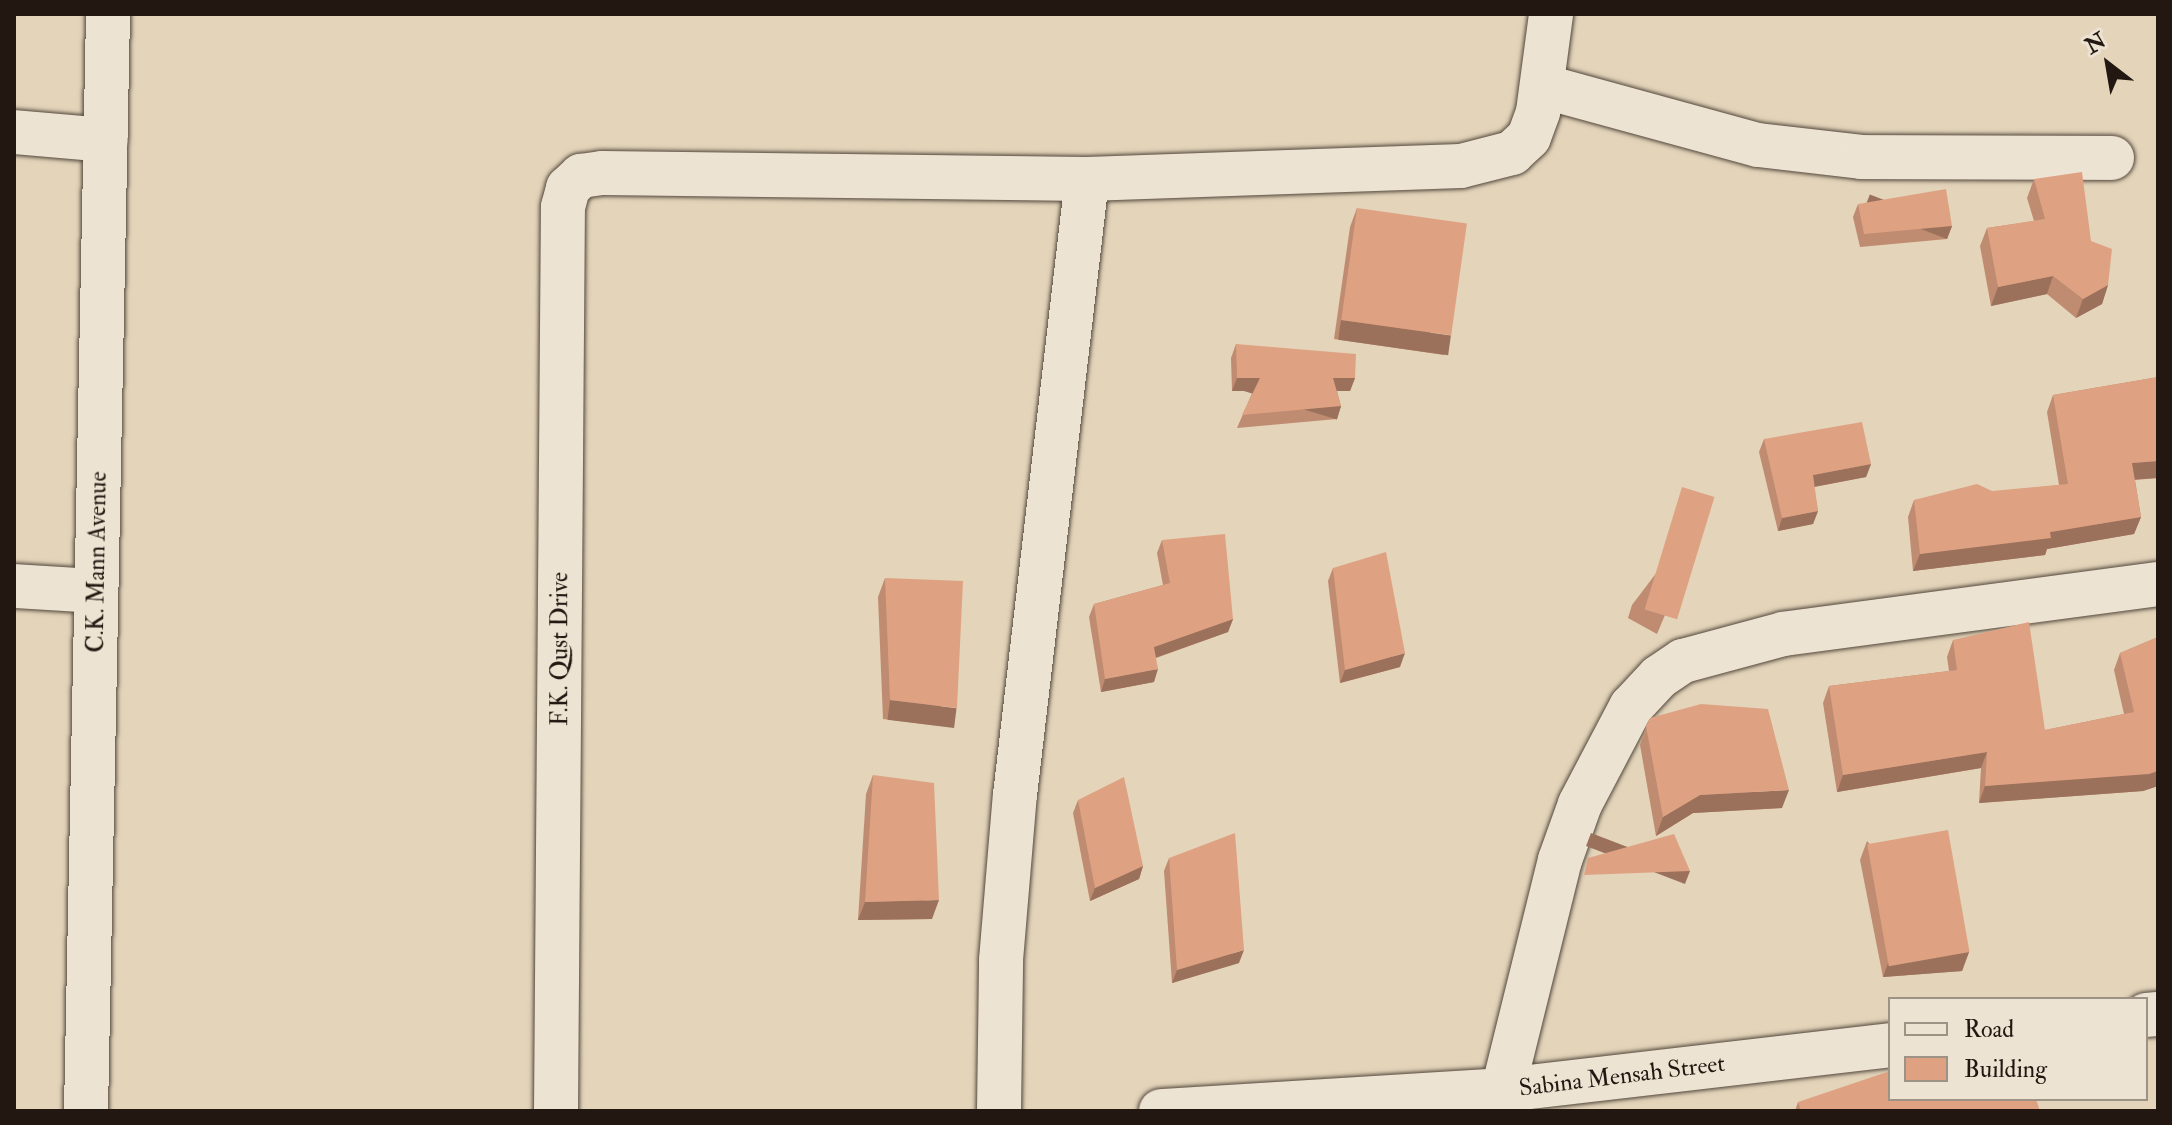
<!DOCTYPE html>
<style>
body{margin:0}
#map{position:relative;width:2172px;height:1125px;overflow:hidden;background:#e3d4ba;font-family:"IM FELL Double Pica",serif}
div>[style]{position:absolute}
.roads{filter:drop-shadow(0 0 2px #52473b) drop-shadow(0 0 2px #52473b)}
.minor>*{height:44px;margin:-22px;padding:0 22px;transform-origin:22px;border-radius:22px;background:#ede3d2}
.wall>*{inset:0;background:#bf8b71}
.shaded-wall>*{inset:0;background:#9b715c;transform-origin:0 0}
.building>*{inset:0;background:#dea283;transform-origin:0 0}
span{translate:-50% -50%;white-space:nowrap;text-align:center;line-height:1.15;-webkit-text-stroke:6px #ede3d2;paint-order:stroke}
.street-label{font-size:24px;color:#221811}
.frame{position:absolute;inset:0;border:16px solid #221811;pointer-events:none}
.legend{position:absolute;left:1888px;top:997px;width:260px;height:104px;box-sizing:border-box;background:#ede3d2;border:2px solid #9c9285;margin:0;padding:10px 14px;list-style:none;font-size:24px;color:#221811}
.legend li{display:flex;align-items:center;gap:16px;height:40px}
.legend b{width:40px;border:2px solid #9c9285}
.north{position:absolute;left:2068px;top:24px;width:80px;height:80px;-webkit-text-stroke:6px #ede3d2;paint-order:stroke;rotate:329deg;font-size:22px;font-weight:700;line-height:32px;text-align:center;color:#221811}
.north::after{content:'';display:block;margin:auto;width:28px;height:36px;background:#221811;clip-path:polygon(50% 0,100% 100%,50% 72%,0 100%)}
</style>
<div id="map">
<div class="roads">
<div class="minor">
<i style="left:1542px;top:86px;width:224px;rotate:15.3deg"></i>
<i style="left:1758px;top:145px;width:104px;rotate:6.6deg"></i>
<i style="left:1861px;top:157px;width:251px;rotate:0.2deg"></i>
<i style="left:14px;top:132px;width:92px;rotate:5deg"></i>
<i style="left:14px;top:586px;width:82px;rotate:3.5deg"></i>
<i style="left:2146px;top:1015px;width:12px;rotate:-5deg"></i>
<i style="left:1503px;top:1090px;width:237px;rotate:-76.1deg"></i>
<i style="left:1560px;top:860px;width:59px;rotate:-70.3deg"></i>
<i style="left:1580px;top:804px;width:110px;rotate:-62.3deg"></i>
<i style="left:1631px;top:707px;width:41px;rotate:-47deg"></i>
<i style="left:1659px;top:677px;width:29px;rotate:-34deg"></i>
<i style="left:1683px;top:661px;width:104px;rotate:-15.1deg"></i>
<i style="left:1783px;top:634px;width:378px;rotate:-7.6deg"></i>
<i style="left:86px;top:1111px;width:1097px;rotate:-88.85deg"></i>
<i style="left:556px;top:1111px;width:904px;rotate:-89.56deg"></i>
<i style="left:563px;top:207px;width:20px;rotate:-75deg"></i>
<i style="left:568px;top:188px;width:18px;rotate:-43deg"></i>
<i style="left:581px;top:176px;width:21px;rotate:-8deg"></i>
<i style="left:602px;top:173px;width:485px;rotate:0.7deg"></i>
<i style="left:1087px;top:179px;width:374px;rotate:-2deg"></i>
<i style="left:1461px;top:166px;width:53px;rotate:-14.3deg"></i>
<i style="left:1512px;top:153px;width:23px;rotate:-43deg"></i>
<i style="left:1529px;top:137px;width:27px;rotate:-70deg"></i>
<i style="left:1538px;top:112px;width:99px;rotate:-82.4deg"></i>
<i style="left:999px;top:1111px;width:151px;rotate:-89.2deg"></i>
<i style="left:1001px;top:960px;width:166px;rotate:-85.2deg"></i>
<i style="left:1015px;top:795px;width:620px;rotate:-83.33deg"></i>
<i style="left:1161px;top:1111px;width:343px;rotate:-3.5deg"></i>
<i style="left:1503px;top:1090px;width:390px;rotate:-6.6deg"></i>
</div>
</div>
<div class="wall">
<i style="clip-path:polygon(2034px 179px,2091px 241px,2108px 285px,2102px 304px,2076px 318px,2047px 294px,1991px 306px,1980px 246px,1987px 228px,2034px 221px,2027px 198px)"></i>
<i style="clip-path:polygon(1858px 204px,1952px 226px,1947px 239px,1860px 247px,1853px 217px)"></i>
<i style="clip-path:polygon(1357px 208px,1444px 355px,1334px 339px,1350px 227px)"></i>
<i style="clip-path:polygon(1236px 344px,1355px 378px,1350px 391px,1337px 391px,1341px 406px,1337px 419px,1237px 428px,1253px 391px,1232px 391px,1231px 358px)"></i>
<i style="clip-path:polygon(2158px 364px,2158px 478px,2135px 480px,2141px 517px,2134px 534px,2047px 549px,2045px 555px,1913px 571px,1908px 517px,1914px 500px,2059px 485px,2047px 412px,2053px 395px,2158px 377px)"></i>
<i style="clip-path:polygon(1764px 439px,1871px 464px,1866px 477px,1814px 487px,1818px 511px,1813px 524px,1778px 531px,1759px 452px)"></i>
<i style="clip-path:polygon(1714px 497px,1709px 510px,1657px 634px,1628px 618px,1632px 605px)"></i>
<i style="clip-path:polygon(1162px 540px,1233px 619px,1228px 632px,1156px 658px,1154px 682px,1101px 692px,1089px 617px,1094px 604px,1163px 585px,1157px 553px)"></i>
<i style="clip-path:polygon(1333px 568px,1400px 667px,1340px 683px,1328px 581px)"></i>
<i style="clip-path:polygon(885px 578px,950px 727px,883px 719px,878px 597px)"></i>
<i style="clip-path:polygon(2158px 637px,2158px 786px,2143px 791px,1979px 803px,1981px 768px,1837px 792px,1823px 703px,1829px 686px,1949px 671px,1947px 657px,1953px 640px,2045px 730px,2124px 714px,2114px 670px,2120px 653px)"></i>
<i style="clip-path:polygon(1646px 726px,1782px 808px,1693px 813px,1656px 836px,1640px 745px)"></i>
<i style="clip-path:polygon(873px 775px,932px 919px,858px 920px,866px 794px)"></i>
<i style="clip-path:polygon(1078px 800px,1143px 866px,1139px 879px,1090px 901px,1073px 813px)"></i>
<i style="clip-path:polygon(1867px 841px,1969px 952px,1962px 971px,1883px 977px,1860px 860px)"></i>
<i style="clip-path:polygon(1169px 858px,1239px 963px,1172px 983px,1164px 871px)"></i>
<i style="clip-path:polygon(1890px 1099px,2040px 1111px,1795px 1111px,1798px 1102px)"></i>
</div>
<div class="shaded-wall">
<i style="left:1952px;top:226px;width:14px;height:88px;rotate:111deg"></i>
<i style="clip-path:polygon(2053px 276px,2047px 294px,1991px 306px,1998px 287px)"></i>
<i style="clip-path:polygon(2108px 285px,2102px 304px,2076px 318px,2083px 299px)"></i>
<i style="left:1341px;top:320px;width:111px;height:20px;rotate:8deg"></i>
<i style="clip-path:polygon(1237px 378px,1260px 378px,1255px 391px,1232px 391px)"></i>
<i style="clip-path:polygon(1333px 378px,1355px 378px,1350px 391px,1328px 391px)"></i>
<i style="left:1341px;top:406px;width:14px;height:99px;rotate:107deg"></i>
<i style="clip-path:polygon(2158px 461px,2158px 478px,2126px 480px,2132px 463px)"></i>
<i style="clip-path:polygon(1871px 464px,1866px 477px,1808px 488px,1813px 475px)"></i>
<i style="clip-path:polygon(1818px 511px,1813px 524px,1778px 531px,1782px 518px)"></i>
<i style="clip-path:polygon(2141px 517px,2134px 534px,2047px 549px,2045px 555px,1913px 571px,1920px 554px)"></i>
<i style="clip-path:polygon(1233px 619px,1228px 632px,1149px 660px,1154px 647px)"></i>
<i style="clip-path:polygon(1405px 653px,1400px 667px,1340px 683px,1345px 670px)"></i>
<i style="clip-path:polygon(1158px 669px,1154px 682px,1101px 692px,1105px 679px)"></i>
<i style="left:890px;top:700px;width:67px;height:20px;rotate:7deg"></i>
<i style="clip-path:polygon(1987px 752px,1981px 768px,1837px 792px,1843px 775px)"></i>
<i style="clip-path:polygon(2158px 771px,2158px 786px,2143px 791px,1979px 803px,1985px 786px)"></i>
<i style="clip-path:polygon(1789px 790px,1782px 808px,1693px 813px,1656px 836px,1663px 817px,1700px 795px)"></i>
<i style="clip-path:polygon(1143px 866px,1139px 879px,1090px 901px,1095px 888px)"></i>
<i style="left:1690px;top:871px;width:14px;height:106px;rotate:111deg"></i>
<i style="clip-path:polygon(939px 900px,932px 919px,858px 920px,865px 902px)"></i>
<i style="clip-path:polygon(1244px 950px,1239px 963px,1172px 983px,1177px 970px)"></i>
<i style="clip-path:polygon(1969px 952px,1962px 971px,1883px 977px,1890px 958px)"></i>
</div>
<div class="building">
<i style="clip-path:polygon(2082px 172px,2091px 241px,2112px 249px,2108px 285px,2083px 299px,2053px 276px,1998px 287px,1987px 228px,2045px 219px,2034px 179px)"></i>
<i style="clip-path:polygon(1946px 189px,1952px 226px,1864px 234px,1858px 204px)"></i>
<i style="left:1357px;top:208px;width:111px;height:113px;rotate:8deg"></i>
<i style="clip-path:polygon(1236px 344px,1356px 354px,1355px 378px,1333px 378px,1341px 406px,1242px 415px,1260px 378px,1237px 378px)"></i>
<i style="clip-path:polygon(2158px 377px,2158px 461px,2132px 463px,2141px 517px,2050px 532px,2051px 538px,1920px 554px,1914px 500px,1977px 484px,1992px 491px,2068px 484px,2053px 395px)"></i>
<i style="clip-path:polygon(1862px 422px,1871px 464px,1813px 475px,1818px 511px,1782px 518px,1764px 439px)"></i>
<i style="left:1682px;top:487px;width:34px;height:128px;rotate:17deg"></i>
<i style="clip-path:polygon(1225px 534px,1233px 619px,1154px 647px,1158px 669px,1105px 679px,1094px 604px,1170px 583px,1162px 540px)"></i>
<i style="clip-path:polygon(1386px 552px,1405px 653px,1345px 670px,1333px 568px)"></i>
<i style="clip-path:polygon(885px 578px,963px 581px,957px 708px,890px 700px)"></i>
<i style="clip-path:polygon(2029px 622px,2045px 730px,2134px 712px,2120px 653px,2158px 637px,2158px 771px,2149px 774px,1985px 786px,1987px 752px,1843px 775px,1829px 686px,1957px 670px,1953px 640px)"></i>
<i style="clip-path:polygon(1701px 704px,1768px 709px,1789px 790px,1700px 795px,1663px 817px,1646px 726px,1650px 718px)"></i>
<i style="clip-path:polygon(873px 775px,934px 783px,939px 900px,865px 902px)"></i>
<i style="clip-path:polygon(1124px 777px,1143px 866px,1095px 888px,1078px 800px)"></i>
<i style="left:1948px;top:830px;width:124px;height:82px;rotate:80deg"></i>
<i style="clip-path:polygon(1235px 833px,1244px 950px,1177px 970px,1169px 858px)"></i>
<i style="clip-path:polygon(1674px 834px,1690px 871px,1584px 875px,1588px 858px)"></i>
<i style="clip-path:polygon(1890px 1071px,1890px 1099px,2036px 1099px,2040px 1111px,1801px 1111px,1798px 1102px)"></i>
</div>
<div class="street-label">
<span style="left:97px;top:562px;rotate:-89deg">C.K. Mann Avenue</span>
<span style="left:560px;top:649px;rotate:-90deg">F.K. Qust Drive</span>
<span style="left:1622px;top:1076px;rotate:-7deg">Sabina Mensah Street</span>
</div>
<div class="frame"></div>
<ul class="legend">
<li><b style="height:10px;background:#ede3d2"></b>Road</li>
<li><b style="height:22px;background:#dea283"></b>Building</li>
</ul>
<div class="north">N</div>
</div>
